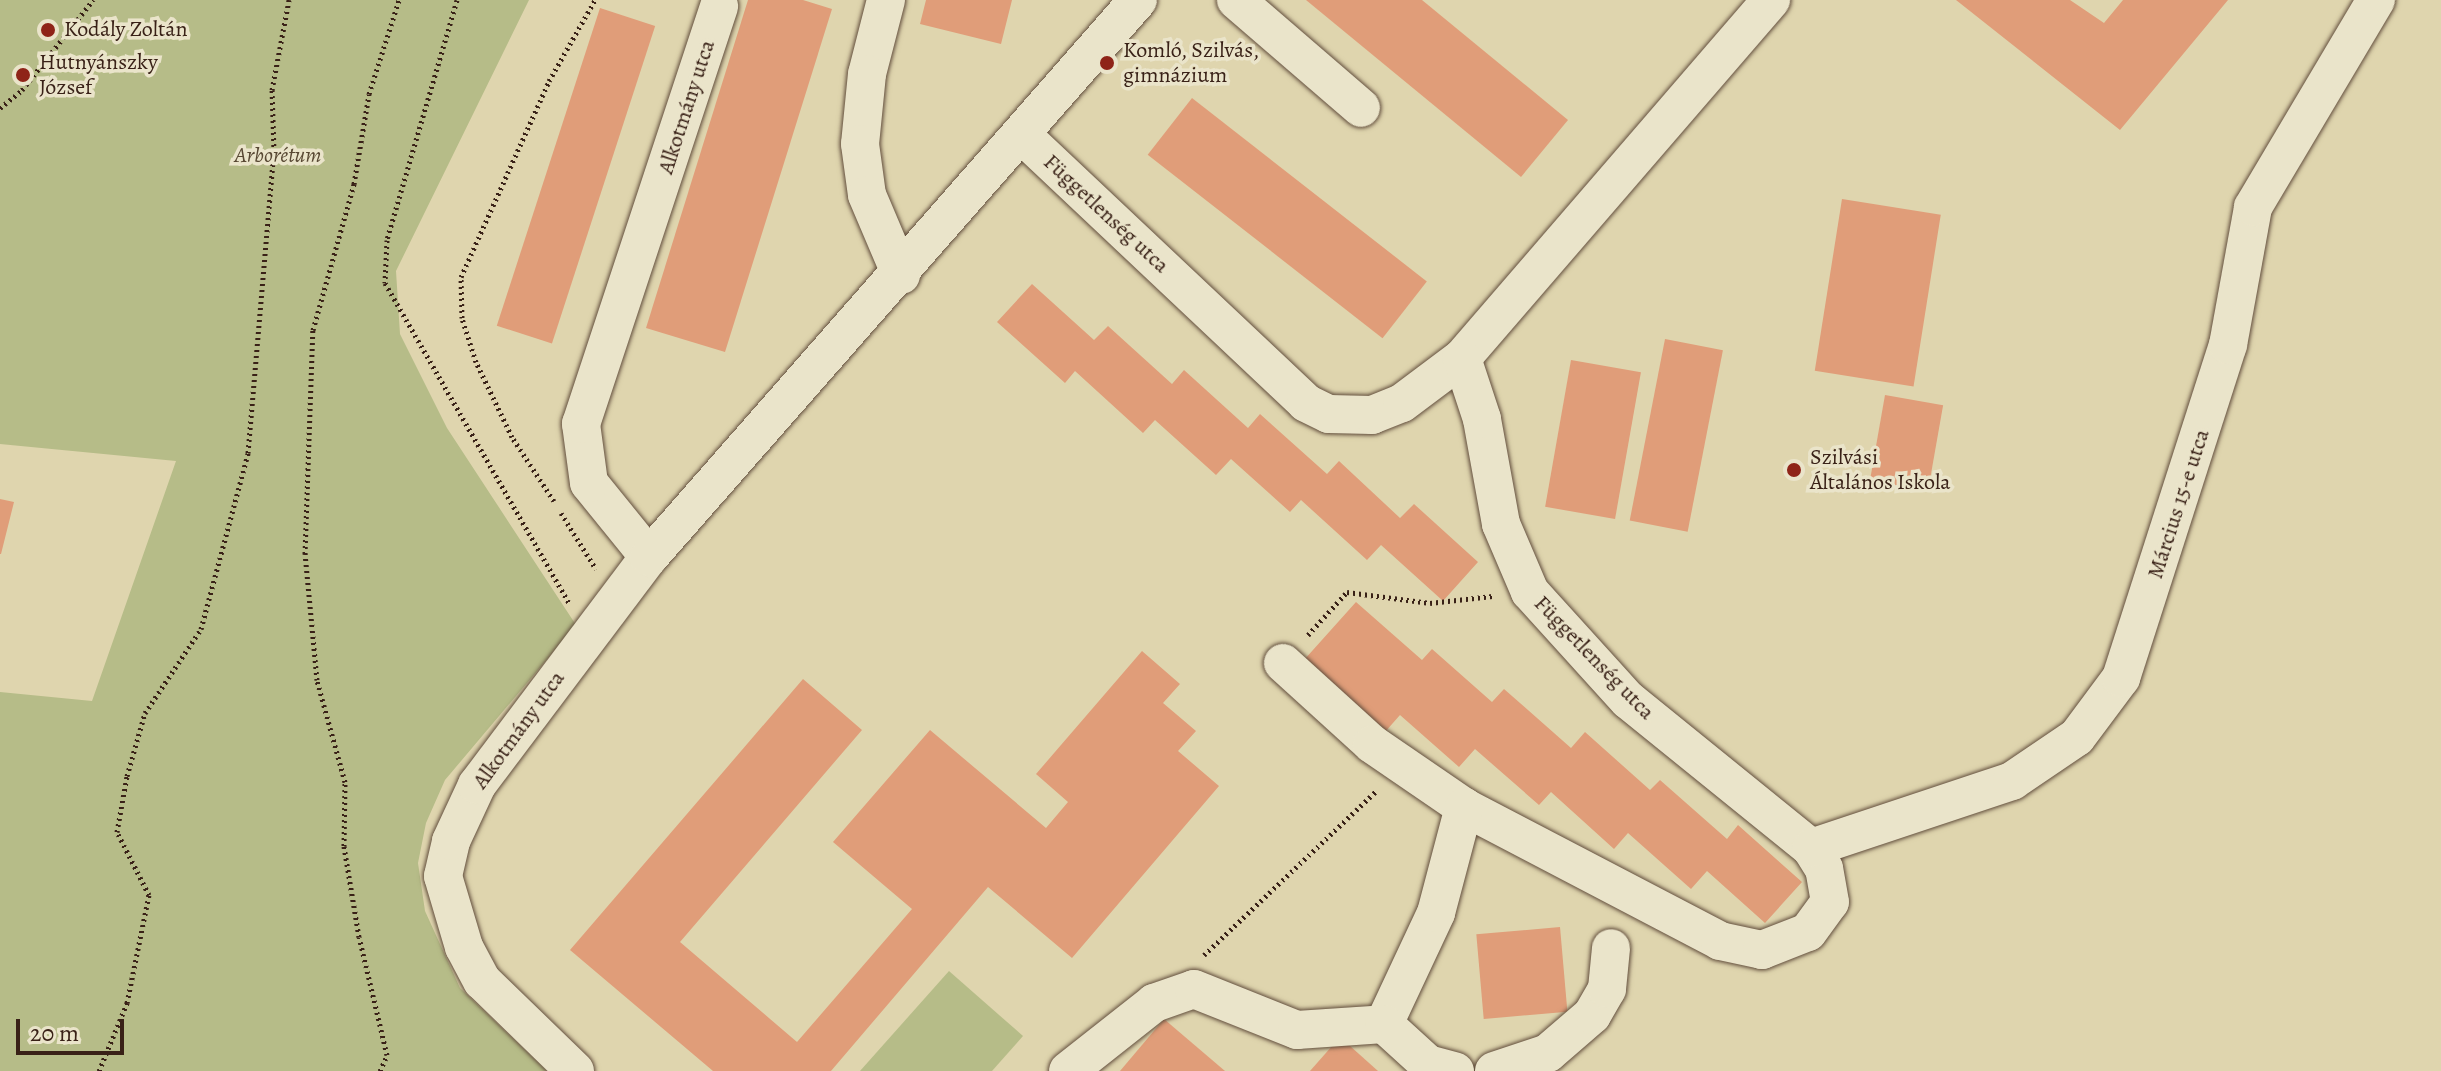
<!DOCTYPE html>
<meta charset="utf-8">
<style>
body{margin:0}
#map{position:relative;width:2441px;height:1071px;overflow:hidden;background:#dfd5ae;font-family:Alegreya,serif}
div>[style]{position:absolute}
.green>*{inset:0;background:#b6bc88}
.building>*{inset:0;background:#e09d79;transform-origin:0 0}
.path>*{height:5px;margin-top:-2.5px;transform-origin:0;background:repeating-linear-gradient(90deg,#392117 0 2px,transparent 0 6px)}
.roads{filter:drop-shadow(0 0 2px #624e3d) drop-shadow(0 0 2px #624e3d)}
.minor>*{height:38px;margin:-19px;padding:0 19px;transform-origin:19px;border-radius:19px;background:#eae4ca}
.dots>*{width:22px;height:22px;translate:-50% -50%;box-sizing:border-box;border:4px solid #eae4ca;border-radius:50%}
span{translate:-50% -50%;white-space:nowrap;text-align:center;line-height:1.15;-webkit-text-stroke:7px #eae4ca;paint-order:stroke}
.poi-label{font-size:22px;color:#392117}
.left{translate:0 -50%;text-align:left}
.street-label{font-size:22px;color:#392117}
.park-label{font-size:22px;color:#584833;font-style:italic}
.scale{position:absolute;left:16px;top:1019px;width:108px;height:36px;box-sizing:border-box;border:4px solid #392117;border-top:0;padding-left:10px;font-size:24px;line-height:28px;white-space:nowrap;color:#392117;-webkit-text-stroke:6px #eae4ca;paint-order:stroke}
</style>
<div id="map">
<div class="green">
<i style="clip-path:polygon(0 0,529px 0,396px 271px,400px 334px,447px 428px,576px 625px,445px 780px,426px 823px,418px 863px,425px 911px,460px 988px,547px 1071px,0 1071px,0 692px,92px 701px,176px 461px,0 444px)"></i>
<i style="clip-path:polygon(949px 971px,1023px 1036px,992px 1071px,860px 1071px)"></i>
</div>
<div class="building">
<i style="clip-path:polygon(748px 0,803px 0,832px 9px,725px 352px,646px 328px)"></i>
<i style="clip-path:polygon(926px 0,1012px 0,1001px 44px,920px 24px)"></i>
<i style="clip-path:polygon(1306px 0,1422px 0,1568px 120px,1521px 177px)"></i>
<i style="clip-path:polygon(1956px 0,2070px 0,2104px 23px,2123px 0,2228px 0,2120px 130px)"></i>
<i style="left:600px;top:8px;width:58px;height:334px;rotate:18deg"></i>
<i style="left:1192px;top:98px;width:298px;height:72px;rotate:38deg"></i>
<i style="left:1842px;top:199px;width:100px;height:174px;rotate:9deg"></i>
<i style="clip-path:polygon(1032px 284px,1094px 340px,1108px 326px,1172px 384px,1184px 370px,1248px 428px,1260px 414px,1327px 474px,1339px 461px,1400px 518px,1414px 504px,1478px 562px,1443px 601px,1381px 545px,1367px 560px,1301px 500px,1290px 512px,1231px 459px,1216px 475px,1155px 420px,1143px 433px,1075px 371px,1065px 383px,997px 322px)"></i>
<i style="left:1665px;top:339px;width:59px;height:185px;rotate:11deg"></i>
<i style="left:1571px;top:360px;width:71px;height:149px;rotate:10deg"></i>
<i style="left:1885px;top:395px;width:59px;height:87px;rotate:10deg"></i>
<i style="clip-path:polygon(0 499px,14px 502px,1px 554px,0 554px)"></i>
<i style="clip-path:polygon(1356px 602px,1422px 660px,1432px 649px,1492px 702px,1504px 689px,1571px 748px,1585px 732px,1650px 790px,1660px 780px,1727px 839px,1738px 825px,1802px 882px,1765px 923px,1707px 871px,1691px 889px,1628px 833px,1614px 849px,1551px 792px,1539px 805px,1475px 749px,1459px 767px,1400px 715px,1385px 732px,1304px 660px)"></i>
<i style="clip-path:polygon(1142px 651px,1180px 684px,1163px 703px,1196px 731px,1178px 751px,1219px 786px,1072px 958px,988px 887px,831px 1071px,713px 1071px,570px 950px,803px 679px,862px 730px,680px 942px,797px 1042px,912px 909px,833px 842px,930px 730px,1046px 828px,1068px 802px,1036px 774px)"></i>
<i style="left:1560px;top:927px;width:85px;height:84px;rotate:85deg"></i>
<i style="clip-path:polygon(1164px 1019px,1225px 1071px,1120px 1071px)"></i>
<i style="clip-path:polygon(1340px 1037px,1378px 1071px,1310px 1071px)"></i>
</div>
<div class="path">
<i style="left:457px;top:0;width:250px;rotate:106.3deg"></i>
<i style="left:387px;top:240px;width:43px;rotate:92.7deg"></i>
<i style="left:385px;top:283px;width:371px;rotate:60.1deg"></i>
<i style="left:0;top:108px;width:28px;rotate:-39deg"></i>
<i style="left:22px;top:90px;width:115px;rotate:-51.7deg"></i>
<i style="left:554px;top:501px;width:77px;rotate:-123.3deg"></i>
<i style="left:512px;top:437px;width:83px;rotate:-115.6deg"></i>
<i style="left:476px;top:362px;width:46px;rotate:-107.7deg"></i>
<i style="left:462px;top:318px;width:41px;rotate:-91.4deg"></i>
<i style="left:461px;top:277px;width:215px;rotate:-65.8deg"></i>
<i style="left:549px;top:81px;width:93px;rotate:-60.4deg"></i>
<i style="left:561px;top:513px;width:66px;rotate:58deg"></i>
<i style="left:1308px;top:635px;width:58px;rotate:-47.8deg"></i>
<i style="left:1347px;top:592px;width:84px;rotate:7.5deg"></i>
<i style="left:1430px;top:603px;width:63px;rotate:-6.3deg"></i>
<i style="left:1204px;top:955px;width:238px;rotate:-43.6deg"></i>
<i style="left:99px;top:1071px;width:74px;rotate:-67.6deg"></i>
<i style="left:127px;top:1003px;width:110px;rotate:-78.5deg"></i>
<i style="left:149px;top:895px;width:71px;rotate:-116.9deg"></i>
<i style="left:117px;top:832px;width:57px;rotate:-79.9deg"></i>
<i style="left:127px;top:776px;width:66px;rotate:-74.1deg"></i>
<i style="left:145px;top:713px;width:101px;rotate:-56.3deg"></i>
<i style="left:201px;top:629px;width:182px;rotate:-75deg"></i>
<i style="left:248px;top:453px;width:302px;rotate:-85.1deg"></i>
<i style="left:274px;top:152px;width:62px;rotate:-91.8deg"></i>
<i style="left:272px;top:90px;width:92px;rotate:-79.3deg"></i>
<i style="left:380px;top:1071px;width:17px;rotate:-66deg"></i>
<i style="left:387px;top:1055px;width:121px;rotate:-103.3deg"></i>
<i style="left:359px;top:937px;width:92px;rotate:-99.4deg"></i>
<i style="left:344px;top:846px;width:64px;rotate:-89.1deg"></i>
<i style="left:345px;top:782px;width:106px;rotate:-105.4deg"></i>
<i style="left:317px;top:680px;width:127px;rotate:-95.4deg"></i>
<i style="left:305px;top:554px;width:224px;rotate:-88deg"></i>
<i style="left:313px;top:330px;width:152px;rotate:-74.3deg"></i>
<i style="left:354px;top:184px;width:91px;rotate:-80.5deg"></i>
<i style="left:369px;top:94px;width:99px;rotate:-72.3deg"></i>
</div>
<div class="roads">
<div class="minor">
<i style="left:886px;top:0;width:76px;rotate:104.4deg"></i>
<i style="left:867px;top:74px;width:70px;rotate:95.7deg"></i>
<i style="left:860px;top:144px;width:51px;rotate:82.2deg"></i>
<i style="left:867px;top:195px;width:87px;rotate:67deg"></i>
<i style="left:1236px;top:0;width:165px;rotate:40.8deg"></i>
<i style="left:1022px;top:135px;width:390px;rotate:43.3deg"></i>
<i style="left:1306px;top:403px;width:25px;rotate:26deg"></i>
<i style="left:1329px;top:414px;width:43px;rotate:1.3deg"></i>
<i style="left:1372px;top:415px;width:32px;rotate:-22deg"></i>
<i style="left:1402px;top:403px;width:75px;rotate:-36.9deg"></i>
<i style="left:1462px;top:358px;width:473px;rotate:-49.2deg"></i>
<i style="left:649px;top:557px;width:95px;rotate:-129deg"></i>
<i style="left:589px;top:483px;width:60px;rotate:-97.7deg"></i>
<i style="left:581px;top:424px;width:440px;rotate:-71.7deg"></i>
<i style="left:1283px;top:663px;width:120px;rotate:42.3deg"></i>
<i style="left:1372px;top:744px;width:112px;rotate:34.4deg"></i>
<i style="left:1464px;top:807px;width:289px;rotate:27.6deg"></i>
<i style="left:1720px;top:941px;width:43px;rotate:12.1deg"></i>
<i style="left:1762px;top:950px;width:49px;rotate:-21.4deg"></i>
<i style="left:1808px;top:932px;width:37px;rotate:-54deg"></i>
<i style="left:1830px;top:902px;width:34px;rotate:-100deg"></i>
<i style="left:1824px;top:869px;width:25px;rotate:-122deg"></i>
<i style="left:1811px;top:848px;width:235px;rotate:-141deg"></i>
<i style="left:1628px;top:700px;width:146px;rotate:-132.2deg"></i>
<i style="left:1530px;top:592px;width:74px;rotate:-113.1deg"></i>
<i style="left:1501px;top:524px;width:107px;rotate:-100.3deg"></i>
<i style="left:1482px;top:419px;width:64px;rotate:-108.2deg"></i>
<i style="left:1811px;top:848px;width:212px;rotate:-18.4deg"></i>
<i style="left:2012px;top:781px;width:78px;rotate:-34.1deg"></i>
<i style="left:2077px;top:737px;width:74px;rotate:-53.3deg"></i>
<i style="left:2121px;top:678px;width:350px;rotate:-72.2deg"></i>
<i style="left:2228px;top:345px;width:140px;rotate:-79.7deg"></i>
<i style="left:2253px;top:207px;width:241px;rotate:-59.3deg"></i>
<i style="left:1384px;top:1024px;width:123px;rotate:-64.9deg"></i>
<i style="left:1436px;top:913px;width:110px;rotate:-75.2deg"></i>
<i style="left:575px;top:1071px;width:129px;rotate:-135.9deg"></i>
<i style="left:482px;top:981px;width:38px;rotate:-118deg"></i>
<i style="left:464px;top:947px;width:74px;rotate:-106.5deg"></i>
<i style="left:443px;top:876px;width:36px;rotate:-77deg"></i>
<i style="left:451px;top:841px;width:62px;rotate:-65.1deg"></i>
<i style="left:477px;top:785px;width:286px;rotate:-53deg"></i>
<i style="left:649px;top:557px;width:741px;rotate:-48.72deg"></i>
<i style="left:1068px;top:1071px;width:110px;rotate:-38.3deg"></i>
<i style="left:1154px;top:1003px;width:42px;rotate:-19.3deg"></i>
<i style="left:1194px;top:989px;width:111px;rotate:21.7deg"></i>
<i style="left:1297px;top:1030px;width:87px;rotate:-3.9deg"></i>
<i style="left:1384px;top:1024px;width:59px;rotate:42.3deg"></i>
<i style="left:1428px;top:1064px;width:28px;rotate:15deg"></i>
<i style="left:1494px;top:1071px;width:57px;rotate:-18.4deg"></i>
<i style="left:1548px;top:1053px;width:58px;rotate:-40.8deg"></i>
<i style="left:1592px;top:1015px;width:30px;rotate:-60deg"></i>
<i style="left:1607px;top:989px;width:41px;rotate:-84.4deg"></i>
</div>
</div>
<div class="dots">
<i style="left:48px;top:30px;background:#8f2418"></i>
<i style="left:1107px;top:63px;background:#8f2418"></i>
<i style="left:23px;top:75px;background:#8f2418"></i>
<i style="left:1794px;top:470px;background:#8f2418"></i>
</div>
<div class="poi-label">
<span class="left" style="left:64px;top:30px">Kodály Zoltán</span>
<span class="left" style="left:1123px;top:63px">Komló, Szilvás,<br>gimnázium</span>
<span class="left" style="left:39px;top:75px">Hutnyánszky<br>József</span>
<span class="left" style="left:1810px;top:470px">Szilvási<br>Általános Iskola</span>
</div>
<div class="street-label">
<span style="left:687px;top:107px;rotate:-72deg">Alkotmány utca</span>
<span style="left:1106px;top:214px;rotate:43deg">Függetlenség utca</span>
<span style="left:2179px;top:504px;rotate:-72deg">Március 15-e utca</span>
<span style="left:1594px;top:658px;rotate:46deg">Függetlenség utca</span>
<span style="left:519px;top:730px;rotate:-54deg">Alkotmány utca</span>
</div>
<div class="park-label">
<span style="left:278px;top:156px">Arborétum</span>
</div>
<div class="scale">20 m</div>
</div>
